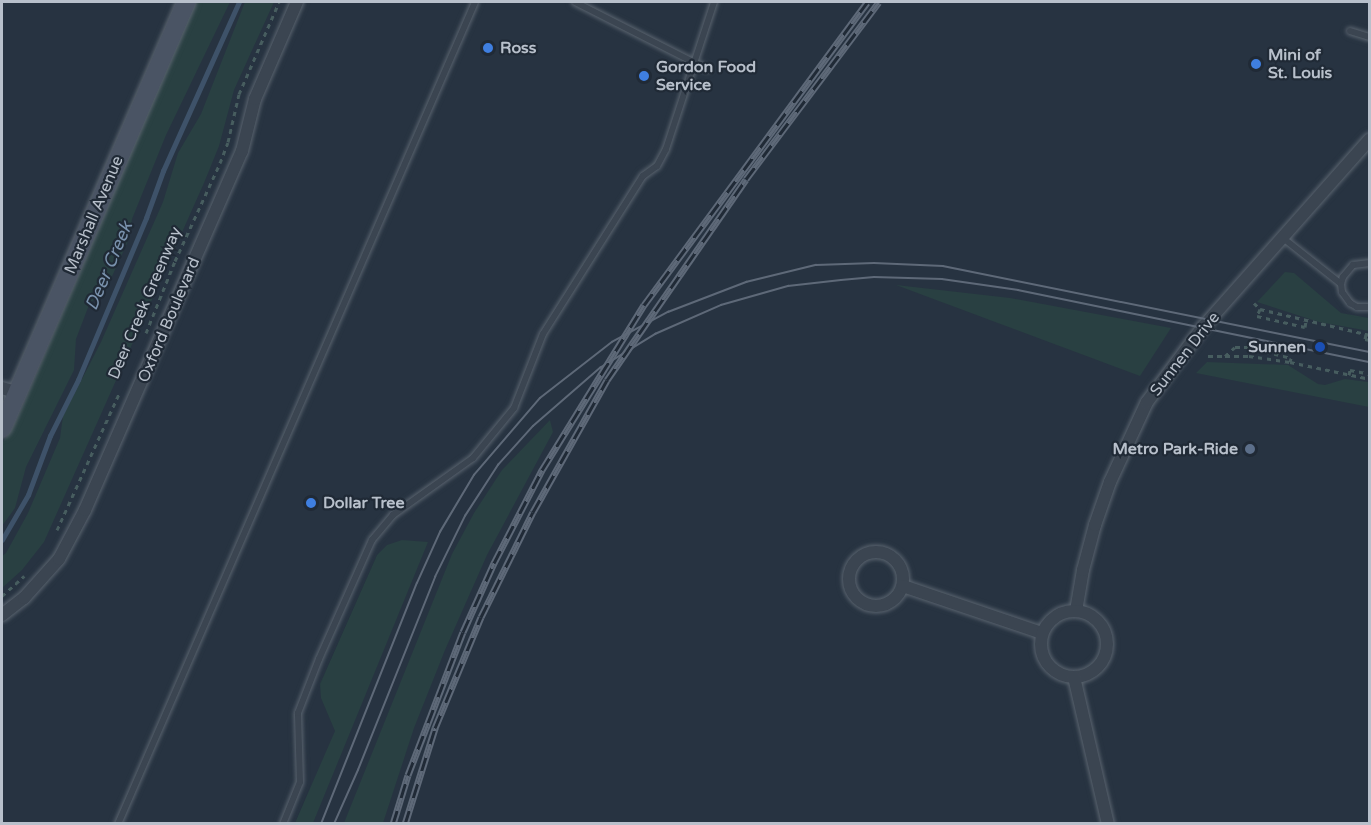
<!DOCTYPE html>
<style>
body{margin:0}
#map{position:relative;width:1371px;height:825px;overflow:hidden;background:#273341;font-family:"Varela Round",sans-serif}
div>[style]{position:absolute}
.green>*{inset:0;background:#294042}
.stream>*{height:4.5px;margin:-2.25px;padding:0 2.25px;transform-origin:2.25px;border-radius:2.25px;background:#3e5269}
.path>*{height:3px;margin-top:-1.5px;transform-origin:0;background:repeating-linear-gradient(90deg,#475d5f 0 4.5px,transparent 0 9px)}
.roads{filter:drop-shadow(0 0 2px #59636e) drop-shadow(0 0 2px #59636e)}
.lane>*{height:6px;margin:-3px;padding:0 3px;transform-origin:3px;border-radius:3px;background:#3b4551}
.street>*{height:12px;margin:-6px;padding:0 6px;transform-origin:6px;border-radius:6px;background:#3b4551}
.street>.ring{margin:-6px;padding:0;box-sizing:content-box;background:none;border:12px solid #3b4551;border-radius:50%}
.secondary>*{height:18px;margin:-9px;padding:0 9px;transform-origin:9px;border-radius:9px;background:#4a5464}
.tram>*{height:1.5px;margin:-0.75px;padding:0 0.75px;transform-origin:0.75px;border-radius:0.75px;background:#5e6978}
.rail>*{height:7px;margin-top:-3.5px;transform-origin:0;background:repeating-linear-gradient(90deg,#202a36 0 14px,#5e6978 0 28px);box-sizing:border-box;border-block:2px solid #5e6978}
.dots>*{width:16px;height:16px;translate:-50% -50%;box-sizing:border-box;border:3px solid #202a36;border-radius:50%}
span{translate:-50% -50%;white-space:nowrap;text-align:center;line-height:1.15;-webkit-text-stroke:4.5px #202a36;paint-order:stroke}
.poi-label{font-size:16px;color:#b8c0cb;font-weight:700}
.left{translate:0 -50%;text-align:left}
.right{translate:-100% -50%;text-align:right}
.street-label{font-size:16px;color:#b8c0cb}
.water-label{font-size:18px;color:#7a92ad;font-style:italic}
.frame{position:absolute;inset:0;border:3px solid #b8c0cb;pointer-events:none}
</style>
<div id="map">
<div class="green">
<i style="clip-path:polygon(195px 2px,230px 2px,166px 135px,132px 219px,129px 239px,109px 283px,89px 305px,76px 339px,74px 370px,26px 467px,15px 508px,2px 526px,2px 443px,12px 429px,24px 403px)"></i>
<i style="clip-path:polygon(245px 2px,274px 2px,234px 90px,219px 146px,204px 183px,44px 542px,22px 570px,2px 588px,2px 556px,6px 553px,28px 513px,60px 438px,63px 416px,101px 342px,163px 202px,178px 153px,201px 114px)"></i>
<i style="clip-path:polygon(1285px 272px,1294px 273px,1341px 313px,1369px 318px,1369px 331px,1319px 322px,1257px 302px)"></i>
<i style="clip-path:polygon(896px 285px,1010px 298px,1171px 328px,1140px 376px)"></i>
<i style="clip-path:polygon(1207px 362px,1288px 365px,1318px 384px,1325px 385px,1345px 379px,1368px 382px,1369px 407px,1196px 373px)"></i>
<i style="clip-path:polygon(550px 420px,553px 432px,487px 555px,445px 650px,414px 728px,383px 823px,344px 823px,452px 554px,474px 513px,502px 470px)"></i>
<i style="clip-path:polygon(402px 540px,428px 542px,313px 823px,295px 823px,335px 731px,321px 698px,320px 684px,377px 555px,387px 545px)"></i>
</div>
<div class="stream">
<i style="left:2px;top:540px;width:52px;rotate:-60deg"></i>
<i style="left:28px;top:495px;width:63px;rotate:-69.6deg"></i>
<i style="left:50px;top:436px;width:63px;rotate:-63.4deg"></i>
<i style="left:78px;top:380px;width:176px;rotate:-67.2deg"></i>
<i style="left:146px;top:218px;width:50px;rotate:-70.1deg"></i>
<i style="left:163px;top:171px;width:185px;rotate:-65.8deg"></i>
</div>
<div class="path">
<i style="left:1254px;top:303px;width:8px;rotate:45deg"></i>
<i style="left:1260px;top:309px;width:8px;rotate:113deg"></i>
<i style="left:1257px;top:316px;width:49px;rotate:12.9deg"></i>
<i style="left:1305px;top:327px;width:6px;rotate:-81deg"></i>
<i style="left:1260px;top:309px;width:113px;rotate:13.3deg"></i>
<i style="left:146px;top:333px;width:78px;rotate:-68.1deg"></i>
<i style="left:175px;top:261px;width:108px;rotate:-65.3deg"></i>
<i style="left:220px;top:163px;width:22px;rotate:-69deg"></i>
<i style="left:228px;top:142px;width:49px;rotate:-77.1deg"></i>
<i style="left:239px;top:94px;width:100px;rotate:-66.5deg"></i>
<i style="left:1366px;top:334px;width:5px;rotate:101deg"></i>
<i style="left:1365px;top:339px;width:5px;rotate:11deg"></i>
<i style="left:1208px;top:356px;width:17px"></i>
<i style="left:1225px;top:356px;width:13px;rotate:-42deg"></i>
<i style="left:1235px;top:347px;width:13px"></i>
<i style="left:1248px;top:347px;width:44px;rotate:14.3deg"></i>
<i style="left:1291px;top:358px;width:4px;rotate:104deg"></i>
<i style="left:1225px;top:356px;width:24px"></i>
<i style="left:1249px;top:356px;width:41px;rotate:8.3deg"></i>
<i style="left:1290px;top:362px;width:82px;rotate:12deg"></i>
<i style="left:1349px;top:375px;width:5px;rotate:-79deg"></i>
<i style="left:1350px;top:370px;width:20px;rotate:11deg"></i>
<i style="left:57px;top:530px;width:152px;rotate:-65.5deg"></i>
<i style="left:2px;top:596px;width:30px;rotate:-42deg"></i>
</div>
<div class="roads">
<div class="lane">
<i style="left:575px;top:2px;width:148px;rotate:26.9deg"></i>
<i style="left:1350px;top:31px;width:21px;rotate:17deg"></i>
<i style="left:1283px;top:238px;width:74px;rotate:38.4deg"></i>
<i style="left:1370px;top:263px;width:17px;rotate:173deg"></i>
<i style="left:1353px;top:265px;width:16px;rotate:130deg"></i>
<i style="left:1343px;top:277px;width:7px;rotate:106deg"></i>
<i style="left:1341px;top:284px;width:8px;rotate:83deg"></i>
<i style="left:1342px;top:292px;width:14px;rotate:54deg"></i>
<i style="left:1350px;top:303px;width:8px;rotate:30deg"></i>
<i style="left:1357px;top:307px;width:13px"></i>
<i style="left:118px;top:824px;width:896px;rotate:-66.52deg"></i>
<i style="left:283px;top:824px;width:45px;rotate:-68deg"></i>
<i style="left:300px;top:782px;width:69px;rotate:-91.7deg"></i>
<i style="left:298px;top:713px;width:58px;rotate:-68.7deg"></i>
<i style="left:319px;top:659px;width:130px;rotate:-66deg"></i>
<i style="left:372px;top:540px;width:33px;rotate:-50deg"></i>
<i style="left:393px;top:515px;width:98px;rotate:-35.5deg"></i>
<i style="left:473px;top:458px;width:65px;rotate:-50.6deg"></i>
<i style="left:514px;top:408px;width:79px;rotate:-68.6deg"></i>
<i style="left:543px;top:334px;width:187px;rotate:-57.7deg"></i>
<i style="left:643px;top:176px;width:17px;rotate:-36deg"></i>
<i style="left:657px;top:166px;width:19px;rotate:-62deg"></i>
<i style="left:666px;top:149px;width:155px;rotate:-71.9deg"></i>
</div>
<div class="street">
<i style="left:2px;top:388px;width:17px;rotate:17deg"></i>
<i class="ring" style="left:849px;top:552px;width:42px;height:42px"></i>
<i style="left:903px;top:586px;width:147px;rotate:18.7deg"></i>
<i style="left:1076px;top:611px;width:42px;rotate:-80.3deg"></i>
<i style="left:1083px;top:570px;width:47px;rotate:-75.1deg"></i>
<i style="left:1095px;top:525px;width:46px;rotate:-70.8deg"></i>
<i style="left:1110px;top:482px;width:88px;rotate:-65.2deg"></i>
<i style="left:1147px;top:402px;width:94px;rotate:-53.3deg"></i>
<i style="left:1203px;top:327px;width:251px;rotate:-48.4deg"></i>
<i class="ring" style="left:1041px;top:611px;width:54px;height:54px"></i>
<i style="left:2px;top:615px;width:28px;rotate:-38deg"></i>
<i style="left:24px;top:598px;width:52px;rotate:-48.1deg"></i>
<i style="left:59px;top:559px;width:55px;rotate:-62deg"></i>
<i style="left:85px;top:510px;width:392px;rotate:-66.4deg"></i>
<i style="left:242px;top:151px;width:54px;rotate:-76deg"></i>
<i style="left:255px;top:99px;width:106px;rotate:-66.6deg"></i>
<i style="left:1074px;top:677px;width:151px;rotate:77deg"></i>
</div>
<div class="secondary">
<i style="left:2px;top:428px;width:464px;rotate:-66.6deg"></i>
</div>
</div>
<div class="tram">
<i style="left:321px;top:824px;width:259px;rotate:-68.3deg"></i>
<i style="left:417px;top:583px;width:56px;rotate:-65.7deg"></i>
<i style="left:440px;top:532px;width:66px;rotate:-59.2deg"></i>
<i style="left:474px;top:475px;width:101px;rotate:-49.4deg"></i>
<i style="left:540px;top:398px;width:91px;rotate:-37.9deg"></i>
<i style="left:612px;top:342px;width:64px;rotate:-28.2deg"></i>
<i style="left:668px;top:312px;width:84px;rotate:-21deg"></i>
<i style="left:746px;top:282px;width:72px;rotate:-13.7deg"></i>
<i style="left:816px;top:265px;width:58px;rotate:-2deg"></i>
<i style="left:874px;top:263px;width:69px;rotate:2.5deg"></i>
<i style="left:943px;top:266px;width:436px;rotate:11.4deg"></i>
<i style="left:334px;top:824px;width:59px;rotate:-66deg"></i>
<i style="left:358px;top:770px;width:208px;rotate:-68.2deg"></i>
<i style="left:435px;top:577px;width:68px;rotate:-63.8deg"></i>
<i style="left:465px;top:516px;width:61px;rotate:-57.1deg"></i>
<i style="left:498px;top:465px;width:52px;rotate:-48.1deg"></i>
<i style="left:533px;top:426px;width:89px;rotate:-40.9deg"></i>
<i style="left:600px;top:368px;width:65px;rotate:-31.7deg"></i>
<i style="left:655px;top:334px;width:72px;rotate:-23.7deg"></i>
<i style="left:721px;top:305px;width:70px;rotate:-15.8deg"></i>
<i style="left:788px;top:286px;width:53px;rotate:-6.5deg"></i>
<i style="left:841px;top:280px;width:33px;rotate:-5deg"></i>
<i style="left:874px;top:277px;width:68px;rotate:1.7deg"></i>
<i style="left:942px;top:279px;width:77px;rotate:8.2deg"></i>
<i style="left:1018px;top:290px;width:359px;rotate:11.6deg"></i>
</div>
<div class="rail">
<i style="left:393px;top:824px;width:51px;rotate:-73deg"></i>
<i style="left:408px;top:775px;width:153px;rotate:-69deg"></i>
<i style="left:463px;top:632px;width:76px;rotate:-65.8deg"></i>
<i style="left:494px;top:563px;width:105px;rotate:-62.7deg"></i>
<i style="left:542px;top:470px;width:194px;rotate:-58.3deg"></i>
<i style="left:644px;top:305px;width:376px;rotate:-53.6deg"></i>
<i style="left:405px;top:824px;width:101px;rotate:-72.6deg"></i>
<i style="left:435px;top:728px;width:120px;rotate:-67.5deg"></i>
<i style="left:481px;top:617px;width:117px;rotate:-63.7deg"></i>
<i style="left:533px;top:512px;width:151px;rotate:-60.7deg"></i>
<i style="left:607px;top:380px;width:244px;rotate:-55.3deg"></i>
<i style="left:746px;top:179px;width:221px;rotate:-53.1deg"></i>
</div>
<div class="dots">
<i style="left:488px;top:48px;background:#3f7fe0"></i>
<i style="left:1256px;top:64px;background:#3f7fe0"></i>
<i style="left:644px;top:76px;background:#3f7fe0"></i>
<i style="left:1320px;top:347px;background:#1a4fb4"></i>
<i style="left:1250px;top:449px;background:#5c6f8a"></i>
<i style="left:311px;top:503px;background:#3f7fe0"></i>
</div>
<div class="poi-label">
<span class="left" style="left:500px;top:48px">Ross</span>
<span class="left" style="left:1268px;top:64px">Mini of<br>St. Louis</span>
<span class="left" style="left:656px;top:76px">Gordon Food<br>Service</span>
<span class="right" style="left:1306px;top:347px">Sunnen</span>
<span class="right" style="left:1238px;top:449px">Metro Park-Ride</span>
<span class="left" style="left:323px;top:503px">Dollar Tree</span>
</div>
<div class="street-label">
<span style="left:94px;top:215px;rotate:-67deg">Marshall Avenue</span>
<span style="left:145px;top:303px;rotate:-67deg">Deer Creek Greenway</span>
<span style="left:169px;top:320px;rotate:-67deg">Oxford Boulevard</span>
<span style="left:1185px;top:354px;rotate:-52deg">Sunnen Drive</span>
</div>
<div class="water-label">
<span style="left:109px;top:266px;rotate:-67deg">Deer Creek</span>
</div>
<div class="frame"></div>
</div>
